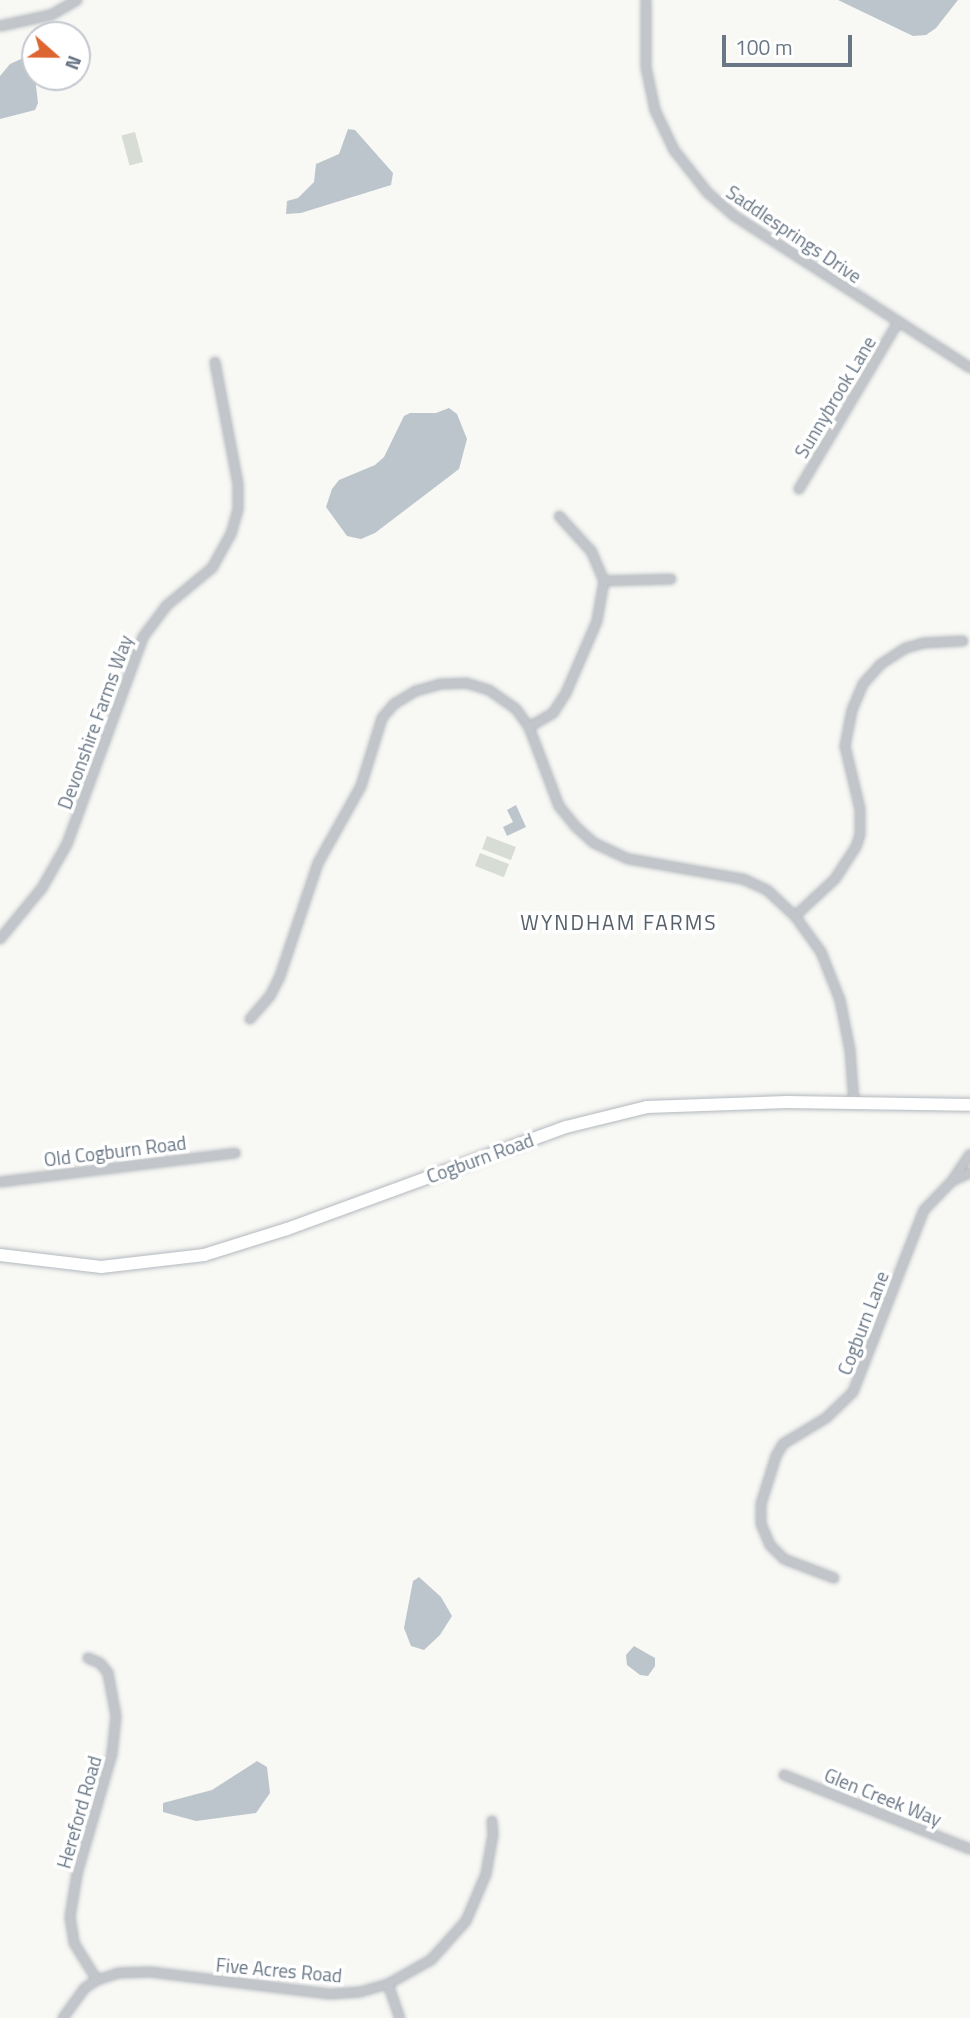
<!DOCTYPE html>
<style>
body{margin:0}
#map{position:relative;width:970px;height:2018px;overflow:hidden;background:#f8f8f5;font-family:"Titillium Web",sans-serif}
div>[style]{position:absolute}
.green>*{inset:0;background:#d7ddd5;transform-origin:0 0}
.water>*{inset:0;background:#bcc5cb}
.roads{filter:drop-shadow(0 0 2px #b4b9be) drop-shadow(0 0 2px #b4b9be)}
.street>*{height:8px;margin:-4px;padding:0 4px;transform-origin:4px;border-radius:4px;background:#c2c5c9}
.secondary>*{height:12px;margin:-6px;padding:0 6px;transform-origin:6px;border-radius:6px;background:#fff}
span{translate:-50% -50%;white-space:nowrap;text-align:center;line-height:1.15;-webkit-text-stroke:7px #fff;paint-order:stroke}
.street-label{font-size:19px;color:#687685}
.neighbourhood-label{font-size:21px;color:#56606a;letter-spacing:2px}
.north{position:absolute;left:21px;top:21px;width:70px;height:70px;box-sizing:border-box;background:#fff;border:2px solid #c3c8ce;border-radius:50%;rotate:111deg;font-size:19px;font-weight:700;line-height:28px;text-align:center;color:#687685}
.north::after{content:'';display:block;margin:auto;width:24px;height:32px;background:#dc6531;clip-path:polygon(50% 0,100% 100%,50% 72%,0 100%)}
.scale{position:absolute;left:722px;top:35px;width:130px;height:32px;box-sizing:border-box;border:4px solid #687685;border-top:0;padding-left:9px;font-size:21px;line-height:24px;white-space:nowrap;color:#687685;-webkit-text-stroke:5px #fff;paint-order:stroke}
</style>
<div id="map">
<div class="green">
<i style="left:135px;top:132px;width:31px;height:14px;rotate:75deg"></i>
<i style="left:487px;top:836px;width:31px;height:14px;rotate:21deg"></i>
<i style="left:480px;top:853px;width:31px;height:14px;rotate:21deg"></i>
</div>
<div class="water">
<i style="clip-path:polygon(838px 0,958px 0,936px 28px,926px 35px,913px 36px)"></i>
<i style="clip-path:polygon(21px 59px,30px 60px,34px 69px,38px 103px,35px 110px,0 119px,0 76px,10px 64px)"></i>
<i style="clip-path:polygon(348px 129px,355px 130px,393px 173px,391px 185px,301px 213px,286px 214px,287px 201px,298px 198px,314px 182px,316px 164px,339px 154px)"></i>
<i style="clip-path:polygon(449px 408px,457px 414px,467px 439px,459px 469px,375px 533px,361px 539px,347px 536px,326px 507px,332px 489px,339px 480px,375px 465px,384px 457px,404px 416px,410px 413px,436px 413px)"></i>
<i style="clip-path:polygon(516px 805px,526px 827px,507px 836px,503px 827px,513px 822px,507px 810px)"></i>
<i style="clip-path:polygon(419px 1577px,441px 1597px,452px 1616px,440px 1635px,424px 1650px,411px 1646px,404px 1628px,413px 1581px)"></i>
<i style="clip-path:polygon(634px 1646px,655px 1658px,655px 1666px,648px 1676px,640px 1675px,627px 1665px,626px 1655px)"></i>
<i style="clip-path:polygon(257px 1761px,267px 1767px,270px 1793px,256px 1813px,196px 1821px,163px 1812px,163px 1803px,212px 1790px)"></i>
</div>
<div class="roads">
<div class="street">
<i style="left:646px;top:0;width:67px;rotate:90deg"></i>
<i style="left:646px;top:67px;width:44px;rotate:78.2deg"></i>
<i style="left:655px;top:110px;width:44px;rotate:64.6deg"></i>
<i style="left:674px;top:150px;width:55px;rotate:51.7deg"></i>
<i style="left:708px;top:193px;width:33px;rotate:41deg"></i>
<i style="left:733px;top:215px;width:282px;rotate:32.8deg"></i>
<i style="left:0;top:26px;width:52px;rotate:-12.2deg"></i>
<i style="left:51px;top:15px;width:30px;rotate:-30deg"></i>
<i style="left:799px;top:489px;width:194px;rotate:-59.3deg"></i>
<i style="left:604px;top:581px;width:67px;rotate:-1.7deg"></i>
<i style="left:529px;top:727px;width:28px;rotate:-30deg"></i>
<i style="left:553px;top:713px;width:24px;rotate:-57deg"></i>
<i style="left:566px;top:693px;width:78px;rotate:-66.7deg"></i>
<i style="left:597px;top:621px;width:41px;rotate:-80.1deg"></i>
<i style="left:604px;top:581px;width:33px;rotate:-113deg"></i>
<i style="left:591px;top:551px;width:47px;rotate:-132.4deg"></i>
<i style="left:795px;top:916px;width:54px;rotate:-42.8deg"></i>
<i style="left:835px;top:879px;width:38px;rotate:-57deg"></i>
<i style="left:856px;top:847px;width:13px;rotate:-72deg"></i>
<i style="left:860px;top:835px;width:26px;rotate:-90deg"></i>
<i style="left:860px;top:809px;width:65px;rotate:-103.4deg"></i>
<i style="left:845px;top:746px;width:37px;rotate:-79deg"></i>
<i style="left:852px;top:710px;width:28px;rotate:-67deg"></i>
<i style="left:863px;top:684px;width:27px;rotate:-48deg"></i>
<i style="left:881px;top:664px;width:30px;rotate:-33deg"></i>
<i style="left:906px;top:648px;width:18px;rotate:-16deg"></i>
<i style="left:923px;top:643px;width:40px;rotate:-2.9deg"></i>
<i style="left:0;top:939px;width:66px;rotate:-50.5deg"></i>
<i style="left:42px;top:888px;width:51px;rotate:-60.4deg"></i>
<i style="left:67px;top:844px;width:221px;rotate:-69.8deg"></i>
<i style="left:143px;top:637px;width:39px;rotate:-53deg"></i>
<i style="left:166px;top:606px;width:60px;rotate:-39.6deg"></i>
<i style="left:212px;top:568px;width:39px;rotate:-61deg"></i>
<i style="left:231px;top:534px;width:26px;rotate:-74deg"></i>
<i style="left:238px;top:509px;width:25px;rotate:-90deg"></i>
<i style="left:238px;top:484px;width:124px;rotate:-100.7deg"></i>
<i style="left:250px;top:1019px;width:30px;rotate:-49deg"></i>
<i style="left:270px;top:996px;width:22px;rotate:-63deg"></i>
<i style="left:280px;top:976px;width:119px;rotate:-71.4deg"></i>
<i style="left:318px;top:863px;width:88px;rotate:-60.8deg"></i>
<i style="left:361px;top:786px;width:71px;rotate:-72.8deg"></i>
<i style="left:382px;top:718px;width:18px;rotate:-49deg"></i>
<i style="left:394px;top:704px;width:26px;rotate:-31deg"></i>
<i style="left:416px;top:691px;width:26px;rotate:-16deg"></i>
<i style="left:441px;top:684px;width:25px;rotate:-2deg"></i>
<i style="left:466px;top:683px;width:24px;rotate:17deg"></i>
<i style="left:489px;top:690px;width:33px;rotate:35deg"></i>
<i style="left:516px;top:709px;width:22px;rotate:54deg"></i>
<i style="left:529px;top:727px;width:85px;rotate:69.2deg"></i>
<i style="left:559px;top:806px;width:26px;rotate:51deg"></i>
<i style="left:575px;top:826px;width:25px;rotate:42deg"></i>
<i style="left:594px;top:843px;width:38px;rotate:25deg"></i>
<i style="left:629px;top:859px;width:116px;rotate:10deg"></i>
<i style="left:743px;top:879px;width:26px;rotate:25deg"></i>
<i style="left:767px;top:890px;width:38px;rotate:43deg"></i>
<i style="left:795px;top:916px;width:44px;rotate:54.2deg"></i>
<i style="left:821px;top:952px;width:52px;rotate:68.4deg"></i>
<i style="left:840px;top:1000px;width:51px;rotate:78.7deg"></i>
<i style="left:850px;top:1050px;width:53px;rotate:85.7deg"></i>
<i style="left:954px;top:1180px;width:17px;rotate:-24deg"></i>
<i style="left:0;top:1182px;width:237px;rotate:-7deg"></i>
<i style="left:834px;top:1578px;width:53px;rotate:-159.2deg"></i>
<i style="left:784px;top:1559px;width:20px;rotate:-135deg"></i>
<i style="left:770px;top:1545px;width:23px;rotate:-113deg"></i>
<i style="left:761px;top:1524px;width:20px;rotate:-90deg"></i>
<i style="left:761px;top:1504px;width:50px;rotate:-72.6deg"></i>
<i style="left:776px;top:1456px;width:14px;rotate:-60deg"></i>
<i style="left:783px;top:1444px;width:50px;rotate:-31.2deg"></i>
<i style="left:826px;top:1418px;width:37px;rotate:-44deg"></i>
<i style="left:853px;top:1392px;width:195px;rotate:-68.7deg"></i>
<i style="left:924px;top:1210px;width:40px;rotate:-46deg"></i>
<i style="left:952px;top:1181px;width:32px;rotate:-56deg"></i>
<i style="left:88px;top:1658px;width:13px;rotate:23deg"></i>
<i style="left:100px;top:1663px;width:13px;rotate:51deg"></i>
<i style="left:108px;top:1673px;width:44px;rotate:79.5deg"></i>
<i style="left:116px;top:1716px;width:38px;rotate:96deg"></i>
<i style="left:112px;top:1754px;width:125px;rotate:106.3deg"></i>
<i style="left:77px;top:1874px;width:44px;rotate:99.2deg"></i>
<i style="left:70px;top:1917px;width:26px;rotate:81deg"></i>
<i style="left:74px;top:1943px;width:44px;rotate:58.1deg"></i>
<i style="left:784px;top:1775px;width:200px;rotate:21.7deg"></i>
<i style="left:388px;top:1984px;width:36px;rotate:71deg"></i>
<i style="left:63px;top:2018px;width:37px;rotate:-54deg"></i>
<i style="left:85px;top:1988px;width:14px;rotate:-34deg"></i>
<i style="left:97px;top:1980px;width:22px;rotate:-18deg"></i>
<i style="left:118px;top:1973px;width:32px;rotate:-2deg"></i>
<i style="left:150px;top:1972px;width:181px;rotate:7deg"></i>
<i style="left:330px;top:1994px;width:30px;rotate:-4deg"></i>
<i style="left:360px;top:1992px;width:29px;rotate:-16deg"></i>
<i style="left:388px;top:1984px;width:49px;rotate:-29.2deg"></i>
<i style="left:431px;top:1960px;width:52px;rotate:-48.1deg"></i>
<i style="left:466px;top:1921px;width:51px;rotate:-66.9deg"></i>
<i style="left:486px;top:1874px;width:39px;rotate:-80deg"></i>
<i style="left:493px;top:1836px;width:15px;rotate:-94deg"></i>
</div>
<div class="secondary">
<i style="left:0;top:1255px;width:102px;rotate:6.8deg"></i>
<i style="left:101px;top:1267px;width:104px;rotate:-6.6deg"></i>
<i style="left:204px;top:1255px;width:87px;rotate:-17.4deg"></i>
<i style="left:287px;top:1229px;width:297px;rotate:-20.1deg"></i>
<i style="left:566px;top:1127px;width:83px;rotate:-13.9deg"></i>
<i style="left:647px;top:1107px;width:140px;rotate:-2deg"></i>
<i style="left:787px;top:1102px;width:183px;rotate:0.9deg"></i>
</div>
</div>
<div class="street-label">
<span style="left:794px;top:234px;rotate:34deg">Saddlesprings Drive</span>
<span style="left:835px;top:397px;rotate:-59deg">Sunnybrook Lane</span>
<span style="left:95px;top:722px;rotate:-70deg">Devonshire Farms Way</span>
<span style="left:115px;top:1151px;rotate:-7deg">Old Cogburn Road</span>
<span style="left:480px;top:1158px;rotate:-20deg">Cogburn Road</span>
<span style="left:863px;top:1323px;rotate:-69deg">Cogburn Lane</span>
<span style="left:883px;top:1797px;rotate:22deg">Glen Creek Way</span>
<span style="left:79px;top:1812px;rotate:-74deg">Hereford Road</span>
<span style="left:279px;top:1970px;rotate:5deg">Five Acres Road</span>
</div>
<div class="neighbourhood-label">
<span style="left:619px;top:922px">WYNDHAM FARMS</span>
</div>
<div class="north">N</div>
<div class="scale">100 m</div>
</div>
